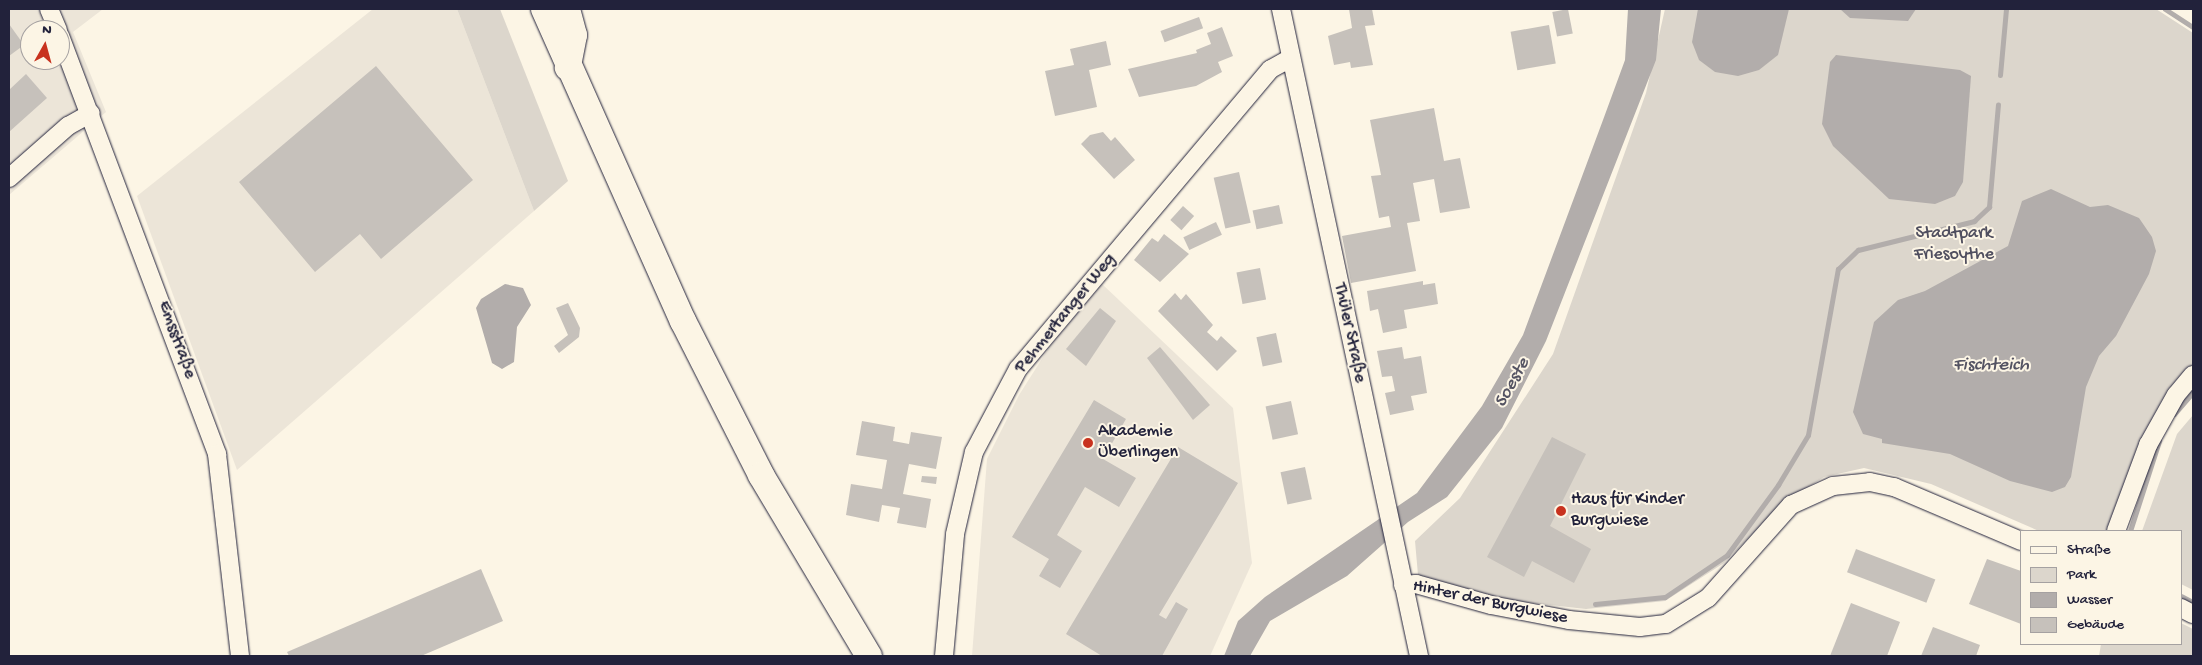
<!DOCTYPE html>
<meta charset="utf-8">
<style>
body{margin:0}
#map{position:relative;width:2202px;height:665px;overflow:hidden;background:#fcf5e5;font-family:"Gochi Hand",sans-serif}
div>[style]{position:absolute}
.built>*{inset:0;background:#ece5d8}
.green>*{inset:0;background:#dcd6cc}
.water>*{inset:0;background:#b2adab}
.stream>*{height:5px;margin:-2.5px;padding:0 2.5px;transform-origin:2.5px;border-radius:2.5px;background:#b2adab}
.building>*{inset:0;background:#c6c1bb;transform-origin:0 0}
.roads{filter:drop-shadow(0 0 1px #22223b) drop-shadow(0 0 1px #22223b)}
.minor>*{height:18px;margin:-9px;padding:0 9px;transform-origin:9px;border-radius:9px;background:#fcf5e5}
.highway>*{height:26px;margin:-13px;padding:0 13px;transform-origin:13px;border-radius:13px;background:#fcf5e5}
.dots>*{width:14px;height:14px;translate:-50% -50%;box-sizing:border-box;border:2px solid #fcf5e5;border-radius:50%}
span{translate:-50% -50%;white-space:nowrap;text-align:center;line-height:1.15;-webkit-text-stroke:4px #fcf5e5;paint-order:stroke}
.park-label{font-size:18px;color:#504f5f}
.street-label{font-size:18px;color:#22223b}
.poi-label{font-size:18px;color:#22223b}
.left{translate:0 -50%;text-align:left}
.water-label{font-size:19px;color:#545362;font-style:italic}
.frame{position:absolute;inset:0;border:10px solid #22223b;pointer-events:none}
.legend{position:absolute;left:2020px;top:530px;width:162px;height:115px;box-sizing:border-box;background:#fcf5e5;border:1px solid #a5a1a1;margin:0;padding:6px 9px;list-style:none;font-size:15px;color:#22223b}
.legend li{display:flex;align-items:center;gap:10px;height:25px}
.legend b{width:25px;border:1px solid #a5a1a1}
.north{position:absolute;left:20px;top:20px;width:50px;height:50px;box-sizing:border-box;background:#fcf5e5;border:1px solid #a5a1a1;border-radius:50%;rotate:7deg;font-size:14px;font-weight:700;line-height:20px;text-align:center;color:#22223b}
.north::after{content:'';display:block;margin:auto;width:18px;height:22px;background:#c8321e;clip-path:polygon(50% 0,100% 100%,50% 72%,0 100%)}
</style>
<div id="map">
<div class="built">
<i style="clip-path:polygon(evenodd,9px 9px,103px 9px,73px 32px,106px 112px,9px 195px,9px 9px,30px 30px,60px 30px,60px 60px,30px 60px,30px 30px)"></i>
<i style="clip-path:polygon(373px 9px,457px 9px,534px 211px,237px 470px,137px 196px)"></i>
<i style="clip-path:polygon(1102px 284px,1233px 408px,1252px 563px,1210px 656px,972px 656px,987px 459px,1019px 395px,1052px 343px)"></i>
</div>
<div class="green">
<i style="clip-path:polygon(457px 9px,500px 9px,568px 181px,534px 211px)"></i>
<i style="clip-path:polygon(1665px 9px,2156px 9px,2193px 33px,2193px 364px,2161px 402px,2110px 531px,2039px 531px,1931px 484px,1864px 468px,1824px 477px,1784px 502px,1724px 563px,1665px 601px,1586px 609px,1489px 598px,1418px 575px,1415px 541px,1460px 498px,1553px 354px,1646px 93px)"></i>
<i style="clip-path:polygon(2193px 415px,2193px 590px,2181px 584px,2181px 531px,2142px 531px,2177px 434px)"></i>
<i style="clip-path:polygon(2181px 623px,2193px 629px,2193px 656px,2099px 656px,2101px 644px,2181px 644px)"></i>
</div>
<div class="water">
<i style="clip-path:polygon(1628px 9px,1661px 9px,1656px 60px,1546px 341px,1502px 428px,1447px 497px,1408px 522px,1347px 576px,1270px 621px,1250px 656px,1224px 656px,1238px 621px,1265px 597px,1417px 493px,1482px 406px,1523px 335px,1603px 120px,1625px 60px)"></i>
<i style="clip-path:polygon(1698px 9px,1789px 9px,1778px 55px,1759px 70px,1738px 76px,1715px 72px,1699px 60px,1692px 42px)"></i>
<i style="clip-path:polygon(1840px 9px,1916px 9px,1908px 21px,1850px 18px)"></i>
<i style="clip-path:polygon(1836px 55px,1960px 70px,1971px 76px,1963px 182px,1955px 196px,1935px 204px,1889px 199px,1833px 146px,1822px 124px,1830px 62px)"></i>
<i style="clip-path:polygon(2051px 189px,2090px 207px,2108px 205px,2139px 218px,2152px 237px,2156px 251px,2149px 274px,2116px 336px,2099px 356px,2086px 387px,2071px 477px,2065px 487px,2052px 492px,2010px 481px,1950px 454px,1882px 443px,1882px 439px,1863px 434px,1853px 412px,1874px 322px,1898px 300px,1925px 291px,2008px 246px,2022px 201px)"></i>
<i style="clip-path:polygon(505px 284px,523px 288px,531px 305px,517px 327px,514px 362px,502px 369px,492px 363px,476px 308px,481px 299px)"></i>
</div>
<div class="stream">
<i style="left:2165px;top:9px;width:33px;rotate:33deg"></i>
<i style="left:2000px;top:75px;width:66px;rotate:-84.8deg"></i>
<i style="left:2174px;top:414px;width:29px;rotate:-49deg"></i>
<i style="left:2130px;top:531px;width:95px;rotate:-72.1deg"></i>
<i style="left:2181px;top:596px;width:13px;rotate:27deg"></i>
<i style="left:1595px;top:604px;width:70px;rotate:-5.7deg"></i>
<i style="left:1665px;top:597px;width:75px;rotate:-34.1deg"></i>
<i style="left:1727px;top:555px;width:87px;rotate:-53.9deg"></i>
<i style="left:1778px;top:485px;width:58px;rotate:-59deg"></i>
<i style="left:1808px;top:435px;width:169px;rotate:-79.8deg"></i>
<i style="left:1838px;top:269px;width:28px;rotate:-44deg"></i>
<i style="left:1858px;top:250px;width:120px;rotate:-14deg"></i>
<i style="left:1974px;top:221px;width:21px;rotate:-43deg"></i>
<i style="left:1989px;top:207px;width:103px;rotate:-85deg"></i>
</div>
<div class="building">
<i style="clip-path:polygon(1349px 9px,1372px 9px,1375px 25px,1365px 26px,1373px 65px,1351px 68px,1350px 62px,1334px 65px,1328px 36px,1352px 28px)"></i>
<i style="left:1568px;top:9px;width:25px;height:16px;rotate:79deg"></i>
<i style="left:1199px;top:17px;width:12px;height:41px;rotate:70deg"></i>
<i style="clip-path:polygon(9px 24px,24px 45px,9px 56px)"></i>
<i style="left:1549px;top:25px;width:39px;height:39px;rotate:80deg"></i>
<i style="clip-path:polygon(1222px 27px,1233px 56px,1218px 62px,1222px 72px,1196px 86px,1139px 97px,1128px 69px,1197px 53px,1196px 50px,1211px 44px,1207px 33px)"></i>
<i style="clip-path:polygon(1106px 41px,1111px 65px,1089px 70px,1097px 107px,1055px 116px,1045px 71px,1074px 65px,1070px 49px)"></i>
<i style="clip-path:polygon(376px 66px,473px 180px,381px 259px,360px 234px,315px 272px,239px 182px)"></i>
<i style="clip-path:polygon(26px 74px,47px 98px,9px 132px,9px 90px)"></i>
<i style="clip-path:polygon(1434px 108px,1444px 161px,1460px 158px,1470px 208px,1440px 213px,1434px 179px,1413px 183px,1420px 221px,1407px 223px,1416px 271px,1351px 283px,1342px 236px,1391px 227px,1389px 216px,1379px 218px,1371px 176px,1381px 175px,1370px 120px)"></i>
<i style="clip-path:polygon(1103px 132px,1111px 141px,1115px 137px,1135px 160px,1114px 179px,1081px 144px,1090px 135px)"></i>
<i style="left:1239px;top:172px;width:52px;height:26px;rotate:77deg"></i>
<i style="left:1279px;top:205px;width:19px;height:27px;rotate:78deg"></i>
<i style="left:1183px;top:206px;width:15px;height:19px;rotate:42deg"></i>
<i style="left:1216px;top:222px;width:14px;height:36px;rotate:65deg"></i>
<i style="clip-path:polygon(1164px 234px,1189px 254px,1160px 282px,1134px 260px,1152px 238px,1158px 242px)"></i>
<i style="left:1260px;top:268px;width:32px;height:24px;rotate:79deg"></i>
<i style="clip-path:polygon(1423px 281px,1423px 285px,1435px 283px,1438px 304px,1404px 310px,1407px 328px,1383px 333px,1378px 309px,1370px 311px,1367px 291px)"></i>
<i style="clip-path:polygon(1175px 293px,1181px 300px,1186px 294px,1213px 325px,1207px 332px,1217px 341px,1221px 336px,1237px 351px,1217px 371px,1158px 311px)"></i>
<i style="clip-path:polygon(568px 303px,580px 328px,579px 337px,559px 353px,554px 346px,568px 335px,556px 308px)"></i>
<i style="clip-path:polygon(1100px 308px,1116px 321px,1086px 366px,1066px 349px)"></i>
<i style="left:1276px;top:333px;width:30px;height:20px;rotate:78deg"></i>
<i style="clip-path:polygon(1160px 347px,1210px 405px,1193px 420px,1147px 358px)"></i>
<i style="clip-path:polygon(1402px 347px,1404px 359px,1421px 356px,1427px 393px,1411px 396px,1414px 410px,1390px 415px,1385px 393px,1395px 391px,1392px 376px,1382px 377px,1377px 351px)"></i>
<i style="clip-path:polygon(1094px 400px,1126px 419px,1103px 459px,1136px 478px,1119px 507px,1085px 487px,1057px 535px,1082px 551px,1060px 588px,1039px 576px,1049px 559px,1012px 537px)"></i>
<i style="left:1291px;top:401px;width:34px;height:26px;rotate:78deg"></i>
<i style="clip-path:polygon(862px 421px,895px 427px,893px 441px,909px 444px,911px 432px,942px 437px,936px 469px,909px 464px,903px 494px,931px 499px,926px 528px,897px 523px,900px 508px,882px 505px,879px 522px,846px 515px,851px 484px,882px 489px,887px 460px,856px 455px)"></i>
<i style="clip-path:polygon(1552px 437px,1586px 454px,1550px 526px,1591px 549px,1574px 583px,1532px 561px,1524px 577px,1487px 557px)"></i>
<i style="clip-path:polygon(1178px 447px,1238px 483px,1159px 615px,1166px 619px,1176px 602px,1188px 609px,1162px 656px,1102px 656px,1066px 634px)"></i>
<i style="left:1305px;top:467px;width:33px;height:25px;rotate:78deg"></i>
<i style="clip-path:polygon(922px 476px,937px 477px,936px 484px,921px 482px)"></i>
<i style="left:1856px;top:549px;width:85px;height:25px;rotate:21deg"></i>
<i style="clip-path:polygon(1987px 559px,2021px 571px,2021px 624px,1969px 604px)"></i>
<i style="clip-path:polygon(481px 569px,503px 621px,421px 656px,289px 656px,287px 652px)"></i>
<i style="clip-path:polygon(1851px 603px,1900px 622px,1887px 656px,1830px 656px)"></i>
<i style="clip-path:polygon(1933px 627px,1980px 645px,1976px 656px,1921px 656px)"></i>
</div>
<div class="roads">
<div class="minor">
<i style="left:49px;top:9px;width:23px;rotate:67deg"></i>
<i style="left:1281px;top:9px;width:662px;rotate:77.96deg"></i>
<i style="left:60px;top:36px;width:447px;rotate:69.4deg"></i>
<i style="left:217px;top:454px;width:203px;rotate:83.5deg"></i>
<i style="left:9px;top:178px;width:79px;rotate:-41.4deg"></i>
<i style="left:68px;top:126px;width:26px;rotate:-29deg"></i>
<i style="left:2116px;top:531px;width:92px;rotate:-69.6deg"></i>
<i style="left:2148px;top:445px;width:57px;rotate:-60.8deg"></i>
<i style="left:2176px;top:395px;width:26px;rotate:-50deg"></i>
<i style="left:1403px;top:585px;width:13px;rotate:-4deg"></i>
<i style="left:1416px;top:584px;width:78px;rotate:15.6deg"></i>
<i style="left:1491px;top:605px;width:79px;rotate:10.9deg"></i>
<i style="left:1569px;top:620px;width:71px;rotate:5.6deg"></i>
<i style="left:1640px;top:627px;width:26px;rotate:-7deg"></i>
<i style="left:1666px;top:624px;width:49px;rotate:-31.8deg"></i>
<i style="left:1708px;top:598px;width:125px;rotate:-48.3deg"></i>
<i style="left:1791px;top:505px;width:46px;rotate:-24.3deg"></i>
<i style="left:1833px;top:486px;width:37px;rotate:-6deg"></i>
<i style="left:1870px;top:482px;width:25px;rotate:12deg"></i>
<i style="left:1894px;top:487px;width:138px;rotate:23deg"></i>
<i style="left:2181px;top:608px;width:13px;rotate:27deg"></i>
<i style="left:944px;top:656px;width:122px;rotate:-84.8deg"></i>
<i style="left:955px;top:534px;width:84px;rotate:-77deg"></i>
<i style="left:974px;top:452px;width:94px;rotate:-62.1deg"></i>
<i style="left:1018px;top:369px;width:392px;rotate:-49.9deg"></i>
<i style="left:1271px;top:69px;width:23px;rotate:-29deg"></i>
</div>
<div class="highway">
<i style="left:544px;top:9px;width:342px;rotate:66deg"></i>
<i style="left:683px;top:321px;width:173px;rotate:63.1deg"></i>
<i style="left:761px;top:475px;width:211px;rotate:59.2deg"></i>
<i style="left:567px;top:9px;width:27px;rotate:75deg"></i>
<i style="left:574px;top:35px;width:33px;rotate:101deg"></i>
</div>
</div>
<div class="dots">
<i style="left:1088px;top:443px;background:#c8321e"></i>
<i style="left:1561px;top:511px;background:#c8321e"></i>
</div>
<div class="park-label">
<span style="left:1954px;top:245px">Stadtpark<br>Friesoythe</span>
</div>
<div class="street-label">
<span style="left:1066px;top:314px;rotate:-51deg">Pehmertanger Weg</span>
<span style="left:1349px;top:333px;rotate:78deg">Thüler Straße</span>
<span style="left:176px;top:340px;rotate:70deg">Emsstraße</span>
<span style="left:1490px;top:603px;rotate:12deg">Hinter der Burgwiese</span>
</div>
<div class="poi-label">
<span class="left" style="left:1098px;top:443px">Akademie<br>Überlingen</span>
<span class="left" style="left:1571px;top:511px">Haus für Kinder<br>Burgwiese</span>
</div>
<div class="water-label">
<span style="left:1991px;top:366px">Fischteich</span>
<span style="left:1513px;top:383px;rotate:-61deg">Soeste</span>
</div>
<div class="frame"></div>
<ul class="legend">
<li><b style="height:6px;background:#fcf5e5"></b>Straße</li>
<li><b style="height:14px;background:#dcd6cc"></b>Park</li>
<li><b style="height:14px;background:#b2adab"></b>Wasser</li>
<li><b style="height:14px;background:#c6c1bb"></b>Gebäude</li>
</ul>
<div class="north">N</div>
</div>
